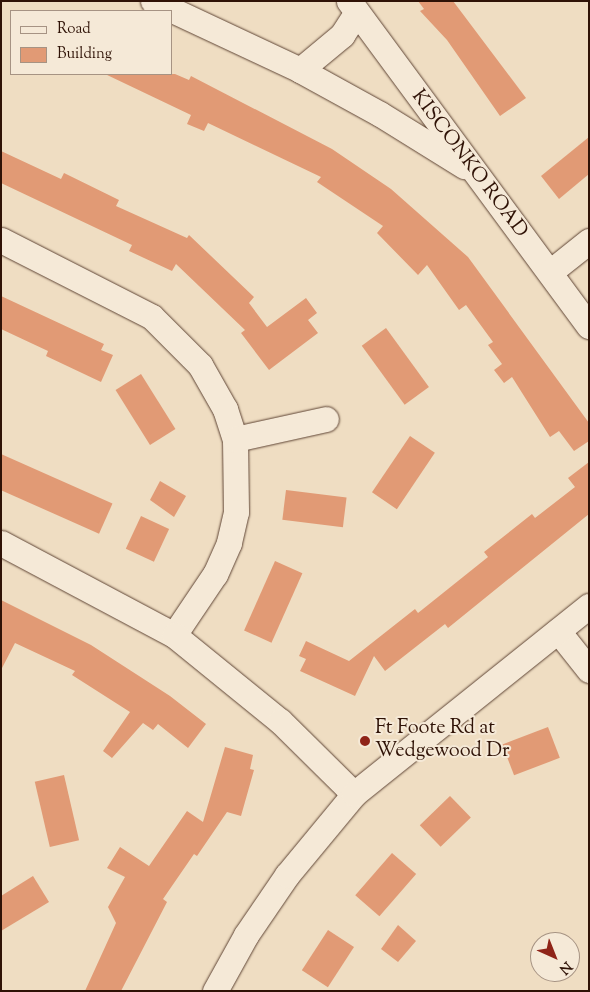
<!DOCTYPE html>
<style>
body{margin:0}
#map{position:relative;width:590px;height:992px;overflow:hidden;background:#efddc2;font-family:"Sorts Mill Goudy",serif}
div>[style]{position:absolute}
.building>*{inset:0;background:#e19a75;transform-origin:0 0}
.roads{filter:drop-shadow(0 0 1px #5f4535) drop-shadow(0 0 1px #5f4535)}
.minor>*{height:25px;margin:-12.5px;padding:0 12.5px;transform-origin:12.5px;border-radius:12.5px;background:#f5e9d7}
.dots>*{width:14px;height:14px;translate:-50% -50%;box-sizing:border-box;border:2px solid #f5e9d7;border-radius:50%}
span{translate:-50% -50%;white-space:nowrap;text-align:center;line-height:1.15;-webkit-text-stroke:4px #f5e9d7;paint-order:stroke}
.street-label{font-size:20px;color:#2f1206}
.poi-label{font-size:20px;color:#2f1206}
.left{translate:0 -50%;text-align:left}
.frame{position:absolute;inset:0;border:2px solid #2f1206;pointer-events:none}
.legend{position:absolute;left:10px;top:10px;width:162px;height:65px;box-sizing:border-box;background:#f5e9d7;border:1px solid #a69383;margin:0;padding:6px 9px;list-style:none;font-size:15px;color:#2f1206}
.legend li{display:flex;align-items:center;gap:10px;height:25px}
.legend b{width:25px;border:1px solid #a69383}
.north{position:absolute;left:530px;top:932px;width:50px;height:50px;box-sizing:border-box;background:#f5e9d7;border:1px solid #a69383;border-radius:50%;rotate:136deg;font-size:14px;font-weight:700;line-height:20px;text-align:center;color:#2f1206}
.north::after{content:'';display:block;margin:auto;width:18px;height:22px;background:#8f2418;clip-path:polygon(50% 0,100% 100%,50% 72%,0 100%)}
</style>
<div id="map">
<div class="building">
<i style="clip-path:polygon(418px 1px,453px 1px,526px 98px,500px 116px,447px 40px,420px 11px,424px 9px)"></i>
<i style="clip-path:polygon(105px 74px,175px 74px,189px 80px,191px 76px,332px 149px,391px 189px,468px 257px,589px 423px,589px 441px,574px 451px,559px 431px,550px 437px,512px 377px,504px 383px,494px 370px,502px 364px,488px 345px,493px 342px,466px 305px,459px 310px,427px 265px,418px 275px,377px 233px,383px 226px,317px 182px,321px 177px,208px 123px,204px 131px,187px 124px,191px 115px)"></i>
<i style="clip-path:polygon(589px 137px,589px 174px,559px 199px,541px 176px)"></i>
<i style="clip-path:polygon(1px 151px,61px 179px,64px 173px,119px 200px,116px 206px,187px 238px,189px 235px,254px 297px,249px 303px,267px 327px,306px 298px,317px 313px,308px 320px,318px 333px,269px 370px,241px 333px,245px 330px,176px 264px,172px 271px,129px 251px,132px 245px,1px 183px)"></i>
<i style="clip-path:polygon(1px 296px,104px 344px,101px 350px,113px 355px,101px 382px,46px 356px,48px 351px,1px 329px)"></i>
<i style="left:386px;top:328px;width:73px;height:30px;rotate:54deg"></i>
<i style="left:141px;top:374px;width:65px;height:30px;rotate:58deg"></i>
<i style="left:410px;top:436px;width:30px;height:68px;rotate:34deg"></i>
<i style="left:1px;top:454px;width:122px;height:33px;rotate:24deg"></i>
<i style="clip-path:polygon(589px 462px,589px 514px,448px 628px,445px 624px,385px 671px,374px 656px,355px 696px,300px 671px,306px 659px,299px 656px,306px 641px,349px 661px,415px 609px,418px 613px,488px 557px,484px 552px,532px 514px,535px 518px,575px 487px,568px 478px)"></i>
<i style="clip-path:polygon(160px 481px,186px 496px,174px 517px,150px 500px)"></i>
<i style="left:286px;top:490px;width:61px;height:30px;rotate:7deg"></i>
<i style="left:141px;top:516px;width:31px;height:36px;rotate:25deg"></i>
<i style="left:275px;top:561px;width:30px;height:76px;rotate:24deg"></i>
<i style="clip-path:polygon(1px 600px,91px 645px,170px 696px,206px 724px,188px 748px,158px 724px,153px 730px,143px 723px,112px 758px,103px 751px,130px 712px,72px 675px,75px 671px,15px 643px,1px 670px)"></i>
<i style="left:548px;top:727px;width:33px;height:49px;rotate:69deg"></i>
<i style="clip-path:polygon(225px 747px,253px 755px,250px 769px,254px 770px,241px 816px,227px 812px,197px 856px,194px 854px,163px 899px,167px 902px,121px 991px,85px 991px,116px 923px,108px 907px,125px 877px,107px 868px,120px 847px,149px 866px,187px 811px,203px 822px)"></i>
<i style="left:64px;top:775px;width:67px;height:30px;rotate:77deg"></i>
<i style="left:450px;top:796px;width:30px;height:42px;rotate:46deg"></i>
<i style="left:392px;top:853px;width:32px;height:56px;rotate:41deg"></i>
<i style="clip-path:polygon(33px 876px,49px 902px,1px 931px,1px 896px)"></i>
<i style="clip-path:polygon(398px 925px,416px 941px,398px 962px,381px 949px)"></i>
<i style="left:328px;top:930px;width:31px;height:48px;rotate:33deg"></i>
</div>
<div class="roads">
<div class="minor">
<i style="left:153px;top:1px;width:162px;rotate:25.1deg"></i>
<i style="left:300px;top:70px;width:91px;rotate:28.8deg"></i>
<i style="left:380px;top:114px;width:99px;rotate:31.8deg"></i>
<i style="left:349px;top:1px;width:404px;rotate:53.6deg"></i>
<i style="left:300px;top:70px;width:55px;rotate:-39.8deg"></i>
<i style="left:342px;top:35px;width:27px;rotate:-57deg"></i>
<i style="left:1px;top:240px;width:169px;rotate:27deg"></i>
<i style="left:152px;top:317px;width:68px;rotate:45deg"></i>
<i style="left:200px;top:365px;width:51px;rotate:60.4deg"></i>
<i style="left:225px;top:409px;width:32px;rotate:72deg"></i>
<i style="left:235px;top:439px;width:73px;rotate:89.2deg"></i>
<i style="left:236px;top:512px;width:32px;rotate:103deg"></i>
<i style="left:229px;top:543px;width:34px;rotate:114deg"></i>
<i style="left:215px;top:574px;width:73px;rotate:123.9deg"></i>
<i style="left:550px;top:272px;width:50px;rotate:-38.5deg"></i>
<i style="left:235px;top:439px;width:93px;rotate:-12.4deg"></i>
<i style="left:1px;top:543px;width:196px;rotate:28deg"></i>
<i style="left:174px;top:635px;width:136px;rotate:39.1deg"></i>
<i style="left:280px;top:721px;width:104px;rotate:44.6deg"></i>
<i style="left:558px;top:631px;width:50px;rotate:51.5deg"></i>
<i style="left:215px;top:991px;width:64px;rotate:-61deg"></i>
<i style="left:246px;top:935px;width:73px;rotate:-55.7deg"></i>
<i style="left:287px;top:875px;width:105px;rotate:-50.4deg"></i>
<i style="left:354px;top:794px;width:301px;rotate:-38.7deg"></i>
</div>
</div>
<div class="dots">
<i style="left:365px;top:741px;background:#8f2418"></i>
</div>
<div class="street-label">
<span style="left:469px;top:164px;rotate:53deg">KISCONKO ROAD</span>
</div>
<div class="poi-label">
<span class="left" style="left:375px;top:740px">Ft Foote Rd at<br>Wedgewood Dr</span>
</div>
<div class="frame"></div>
<ul class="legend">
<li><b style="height:6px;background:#f5e9d7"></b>Road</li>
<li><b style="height:14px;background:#e19a75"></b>Building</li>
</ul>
<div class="north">N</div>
</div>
